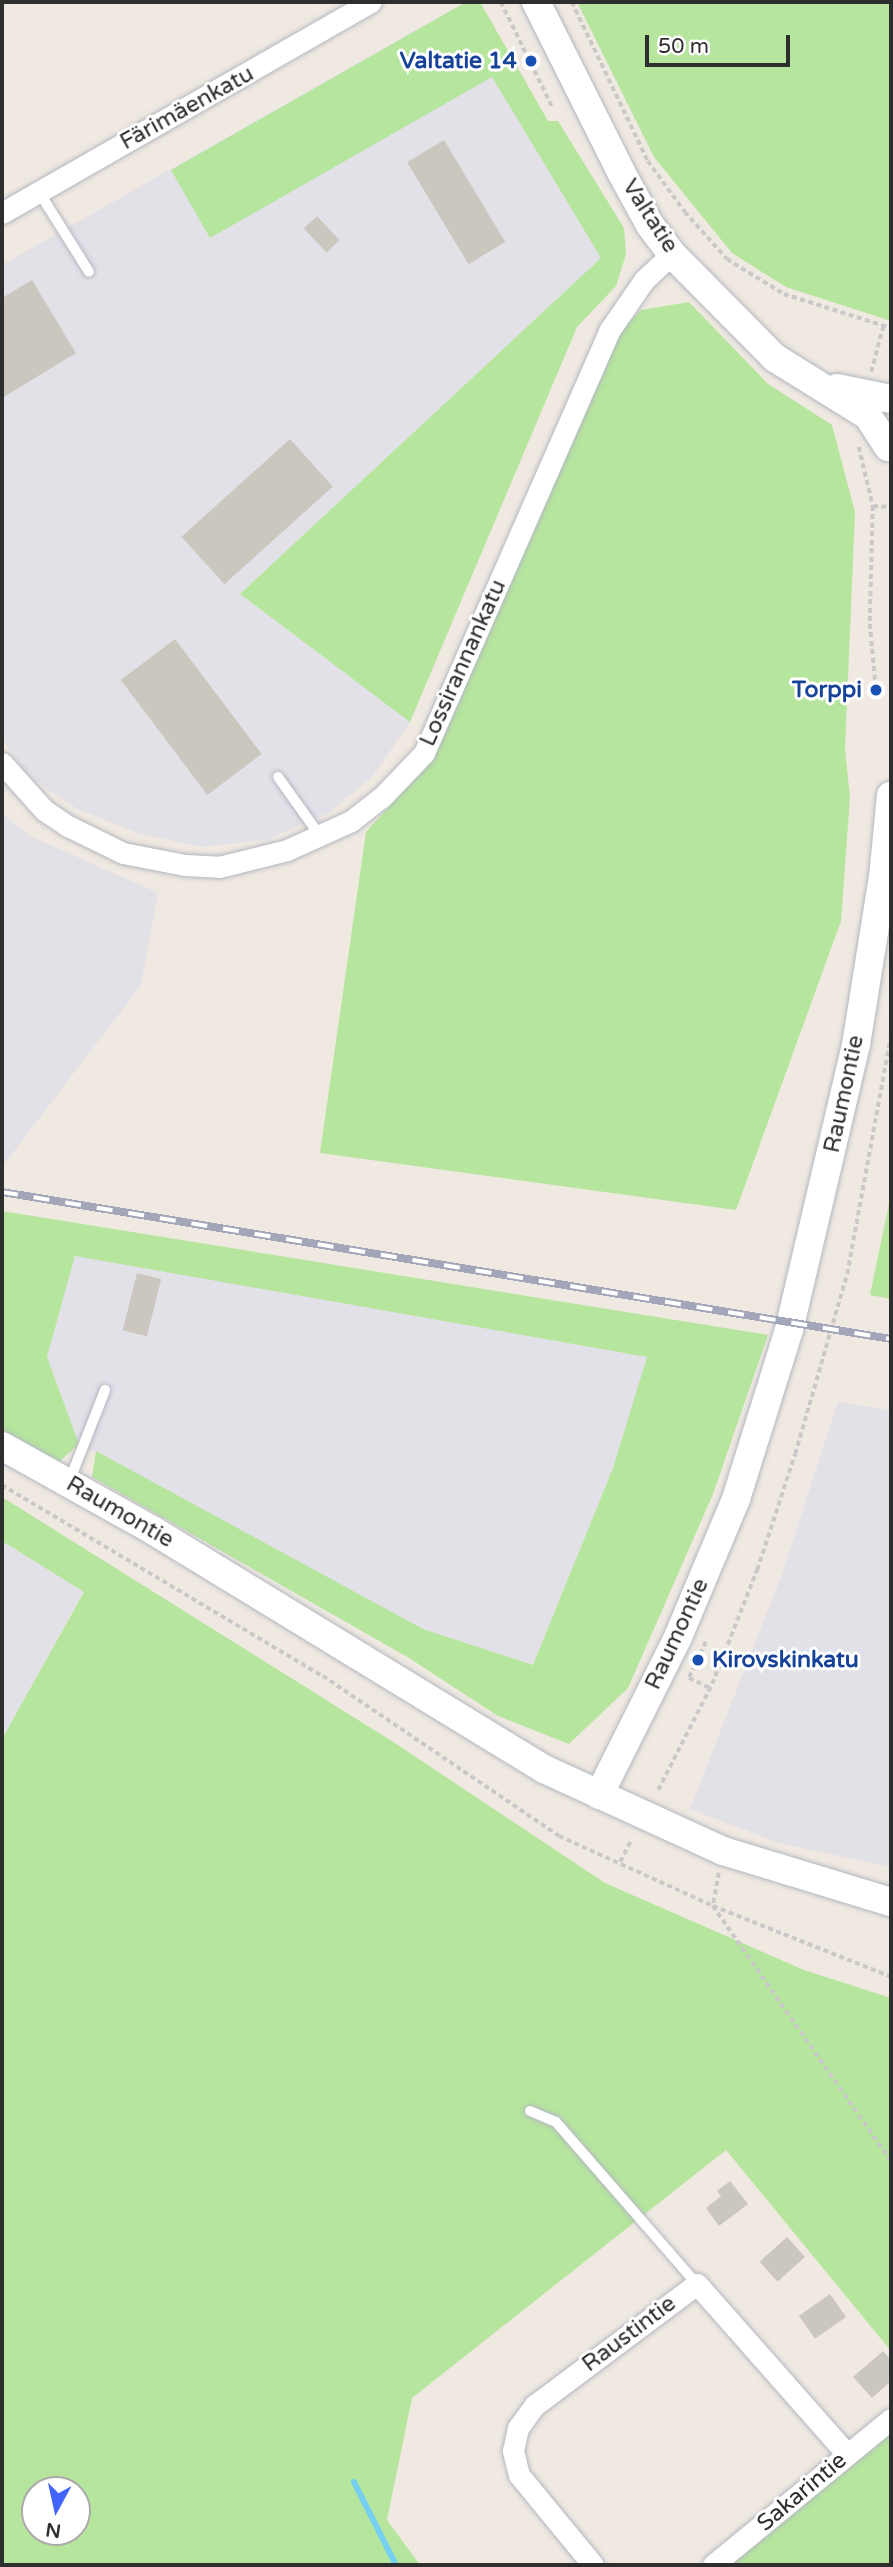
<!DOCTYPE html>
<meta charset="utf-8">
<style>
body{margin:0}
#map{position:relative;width:893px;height:2567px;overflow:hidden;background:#efe9e1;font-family:"Varela Round",sans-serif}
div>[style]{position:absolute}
.industrial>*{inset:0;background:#e3e1e8}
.green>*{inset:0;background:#b6e59e}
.stream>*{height:6px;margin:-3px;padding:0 3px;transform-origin:3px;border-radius:3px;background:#75cff0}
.building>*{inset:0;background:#cbc7bf;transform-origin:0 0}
.path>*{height:3.5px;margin-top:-1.75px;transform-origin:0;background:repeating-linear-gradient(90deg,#c9c9c9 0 5px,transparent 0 8.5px)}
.roads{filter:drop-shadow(0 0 2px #b4b7c1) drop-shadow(0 0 2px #b4b7c1)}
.lane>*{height:10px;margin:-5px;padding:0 5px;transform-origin:5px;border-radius:5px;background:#fff}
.street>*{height:21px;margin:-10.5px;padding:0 10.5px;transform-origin:10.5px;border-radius:10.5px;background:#fff}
.secondary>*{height:28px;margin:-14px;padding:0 14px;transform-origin:14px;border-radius:14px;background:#fff}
.rail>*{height:8px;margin-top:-4px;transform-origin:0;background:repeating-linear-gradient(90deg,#fff 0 16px,#a3a6b8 0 32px);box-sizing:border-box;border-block:2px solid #a3a6b8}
.dots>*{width:19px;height:19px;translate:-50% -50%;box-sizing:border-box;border:4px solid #fff;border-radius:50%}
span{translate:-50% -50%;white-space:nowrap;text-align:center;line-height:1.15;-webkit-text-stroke:6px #fff;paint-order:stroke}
.transit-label{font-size:23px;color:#164399;font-weight:700}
.right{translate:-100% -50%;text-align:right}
.left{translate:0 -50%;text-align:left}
.street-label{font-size:23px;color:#2e2e2e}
.frame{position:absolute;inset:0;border:4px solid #2e2e2e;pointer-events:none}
.north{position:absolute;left:21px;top:2476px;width:70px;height:70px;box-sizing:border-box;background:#fff;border:2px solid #ababab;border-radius:50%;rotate:188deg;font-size:19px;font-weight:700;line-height:28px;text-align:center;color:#2e2e2e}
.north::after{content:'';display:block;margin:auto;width:24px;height:32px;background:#4264fb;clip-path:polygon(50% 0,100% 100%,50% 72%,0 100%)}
.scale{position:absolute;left:645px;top:35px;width:145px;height:32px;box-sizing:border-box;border:4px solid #2e2e2e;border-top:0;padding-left:9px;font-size:21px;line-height:24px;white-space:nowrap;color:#2e2e2e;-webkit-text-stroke:5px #fff;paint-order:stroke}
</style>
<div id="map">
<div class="industrial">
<i style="clip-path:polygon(453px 9px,601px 258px,240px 594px,410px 722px,373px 776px,329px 813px,266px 840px,201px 847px,137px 833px,77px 809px,27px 775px,2px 738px,2px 265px)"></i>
<i style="clip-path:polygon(2px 813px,30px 836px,158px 893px,141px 985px,2px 1167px)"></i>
<i style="clip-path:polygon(75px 1255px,648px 1357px,613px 1468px,533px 1665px,423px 1629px,79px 1444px,47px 1357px)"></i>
<i style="clip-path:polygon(838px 1402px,891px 1410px,891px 1867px,779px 1843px,690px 1809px,782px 1574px)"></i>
<i style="clip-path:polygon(2px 1541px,84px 1591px,2px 1739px)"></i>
</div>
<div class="green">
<i style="clip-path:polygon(466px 2px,480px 2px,548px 121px,558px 121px,624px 228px,626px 254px,616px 286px,577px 327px,410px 722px,240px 594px,601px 258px,492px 77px,210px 238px,171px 170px)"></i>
<i style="clip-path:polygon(577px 2px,891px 2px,891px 321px,786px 287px,732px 253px,654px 157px)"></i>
<i style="clip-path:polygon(689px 302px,768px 384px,832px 425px,855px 512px,845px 750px,850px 797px,841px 921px,736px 1210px,320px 1153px,366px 832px,423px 770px,607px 346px,641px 310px)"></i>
<i style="clip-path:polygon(891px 1194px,891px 1299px,870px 1295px)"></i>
<i style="clip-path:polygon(2px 1211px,768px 1335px,713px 1494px,628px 1688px,569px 1744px,498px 1716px,409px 1658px,92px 1477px,96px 1451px,423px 1629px,533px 1665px,613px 1468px,647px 1357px,75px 1256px,47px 1357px,79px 1444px,59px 1462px,2px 1430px)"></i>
<i style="clip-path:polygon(evenodd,2px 1497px,398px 1745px,605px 1883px,804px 1970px,891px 1998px,891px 2351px,726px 2150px,412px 2398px,387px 2520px,420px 2565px,2px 2565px,2px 1739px,84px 1592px,2px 1541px,2px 1497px,35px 2490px,77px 2490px,77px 2532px,35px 2532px,35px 2490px)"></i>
<i style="clip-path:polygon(891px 2434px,891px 2565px,732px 2565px,871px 2449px)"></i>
</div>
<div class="stream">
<i style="left:354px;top:2482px;width:93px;rotate:63.2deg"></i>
</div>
<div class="building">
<i style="left:444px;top:140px;width:119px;height:43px;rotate:59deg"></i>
<i style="left:317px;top:216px;width:33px;height:18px;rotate:47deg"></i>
<i style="clip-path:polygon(32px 280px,76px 353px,2px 398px,2px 298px)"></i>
<i style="left:290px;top:439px;width:64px;height:146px;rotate:48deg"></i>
<i style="left:175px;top:639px;width:144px;height:68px;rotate:53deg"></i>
<i style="left:137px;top:1273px;width:25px;height:59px;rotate:14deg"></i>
<i style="clip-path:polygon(730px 2181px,748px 2204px,719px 2226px,706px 2208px,721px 2196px,717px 2191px)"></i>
<i style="left:787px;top:2237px;width:27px;height:37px;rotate:48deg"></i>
<i style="left:830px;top:2294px;width:28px;height:38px;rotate:55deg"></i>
<i style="clip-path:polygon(883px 2351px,891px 2360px,891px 2381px,872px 2398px,853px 2377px)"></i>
</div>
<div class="path">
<i style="left:501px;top:2px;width:116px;rotate:63.9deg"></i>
<i style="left:572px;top:2px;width:176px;rotate:64.5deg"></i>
<i style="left:648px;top:161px;width:63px;rotate:54deg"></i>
<i style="left:685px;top:212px;width:63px;rotate:48.2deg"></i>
<i style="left:727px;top:259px;width:67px;rotate:31.6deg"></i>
<i style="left:784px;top:294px;width:112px;rotate:17.6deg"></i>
<i style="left:871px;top:372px;width:47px;rotate:-75.1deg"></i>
<i style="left:859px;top:447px;width:61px;rotate:76.7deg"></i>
<i style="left:873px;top:506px;width:18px;rotate:3deg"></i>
<i style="left:873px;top:506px;width:118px;rotate:91.5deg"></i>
<i style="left:870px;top:624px;width:66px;rotate:84.8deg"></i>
<i style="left:2px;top:1485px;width:374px;rotate:30.8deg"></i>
<i style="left:323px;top:1676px;width:285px;rotate:34.1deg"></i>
<i style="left:559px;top:1836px;width:169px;rotate:24.4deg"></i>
<i style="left:713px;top:1906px;width:192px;rotate:21.7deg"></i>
<i style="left:706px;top:1642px;width:40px;rotate:115deg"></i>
<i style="left:689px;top:1678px;width:23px;rotate:25deg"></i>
<i style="left:658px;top:1790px;width:119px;rotate:-63deg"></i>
<i style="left:712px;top:1684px;width:123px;rotate:-68.5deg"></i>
<i style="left:757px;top:1570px;width:122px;rotate:-71.9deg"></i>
<i style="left:795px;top:1454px;width:187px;rotate:-73.9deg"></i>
<i style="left:847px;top:1274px;width:244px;rotate:-79.6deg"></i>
<i style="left:620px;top:1862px;width:25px;rotate:-63deg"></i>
<i style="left:719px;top:1873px;width:34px;rotate:100deg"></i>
<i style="left:713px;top:1906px;width:311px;rotate:55.1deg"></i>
</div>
<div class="roads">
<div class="lane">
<i style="left:39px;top:192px;width:94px;rotate:58deg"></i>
<i style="left:278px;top:777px;width:74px;rotate:54.4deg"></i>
<i style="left:69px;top:1482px;width:99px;rotate:-68.6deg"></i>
<i style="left:530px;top:2111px;width:28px;rotate:23deg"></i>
<i style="left:556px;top:2122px;width:215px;rotate:49deg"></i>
</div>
<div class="street">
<i style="left:2px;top:213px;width:425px;rotate:-29.8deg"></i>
<i style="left:2px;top:763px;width:63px;rotate:48.2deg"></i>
<i style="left:44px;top:810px;width:29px;rotate:34deg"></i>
<i style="left:68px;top:826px;width:61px;rotate:26.1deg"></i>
<i style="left:123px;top:853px;width:63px;rotate:11deg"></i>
<i style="left:185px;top:865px;width:34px;rotate:3deg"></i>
<i style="left:219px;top:867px;width:70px;rotate:-14deg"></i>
<i style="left:287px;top:850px;width:70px;rotate:-24.4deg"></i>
<i style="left:351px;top:821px;width:39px;rotate:-38deg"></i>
<i style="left:382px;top:797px;width:61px;rotate:-46.3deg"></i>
<i style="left:424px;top:753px;width:461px;rotate:-66.3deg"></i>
<i style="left:609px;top:331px;width:62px;rotate:-55.5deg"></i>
<i style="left:644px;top:280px;width:38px;rotate:-43deg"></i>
<i style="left:593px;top:2565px;width:117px;rotate:-129.4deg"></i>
<i style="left:519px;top:2475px;width:25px;rotate:-104deg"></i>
<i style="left:513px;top:2451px;width:24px;rotate:-78deg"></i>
<i style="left:518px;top:2428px;width:29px;rotate:-54deg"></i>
<i style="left:535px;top:2405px;width:202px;rotate:-36.8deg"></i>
<i style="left:697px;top:2284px;width:227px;rotate:48.6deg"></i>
<i style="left:713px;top:2565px;width:230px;rotate:-39.4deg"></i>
</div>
<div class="secondary">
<i style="left:536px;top:2px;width:190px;rotate:63.4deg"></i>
<i style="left:621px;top:172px;width:60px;rotate:61.3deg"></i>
<i style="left:650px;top:225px;width:36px;rotate:53deg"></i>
<i style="left:672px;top:254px;width:146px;rotate:45.3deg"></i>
<i style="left:775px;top:358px;width:110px;rotate:31.9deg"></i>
<i style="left:868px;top:416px;width:37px;rotate:57deg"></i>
<i style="left:837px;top:388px;width:55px;rotate:11.5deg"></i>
<i style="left:2px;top:1446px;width:174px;rotate:29.2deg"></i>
<i style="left:154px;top:1531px;width:457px;rotate:31.4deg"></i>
<i style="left:544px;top:1769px;width:197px;rotate:24.6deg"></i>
<i style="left:723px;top:1851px;width:176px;rotate:16.9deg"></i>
<i style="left:599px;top:1795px;width:177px;rotate:-63.4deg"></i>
<i style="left:678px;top:1637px;width:150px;rotate:-67.2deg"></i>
<i style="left:736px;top:1499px;width:177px;rotate:-72.6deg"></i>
<i style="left:789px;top:1330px;width:293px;rotate:-76.8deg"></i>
<i style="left:856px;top:1045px;width:170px;rotate:-80.9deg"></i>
<i style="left:883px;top:877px;width:82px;rotate:-84.4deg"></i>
</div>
</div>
<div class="rail">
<i style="left:2px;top:1192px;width:901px;rotate:9.39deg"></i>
</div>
<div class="dots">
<i style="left:531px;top:61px;background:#1a4fb4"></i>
<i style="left:876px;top:690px;background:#1a4fb4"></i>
<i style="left:698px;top:1660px;background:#1a4fb4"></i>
</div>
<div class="transit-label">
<span class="right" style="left:517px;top:61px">Valtatie 14</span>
<span class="right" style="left:862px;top:690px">Torppi</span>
<span class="left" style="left:712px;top:1660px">Kirovskinkatu</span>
</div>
<div class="street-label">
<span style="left:187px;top:108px;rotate:-29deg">Färimäenkatu</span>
<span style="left:650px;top:216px;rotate:57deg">Valtatie</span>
<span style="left:463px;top:663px;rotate:-66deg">Lossirannankatu</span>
<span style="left:844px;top:1094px;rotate:-78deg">Raumontie</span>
<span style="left:120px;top:1512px;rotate:30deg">Raumontie</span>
<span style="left:677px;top:1634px;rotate:-65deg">Raumontie</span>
<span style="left:629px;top:2334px;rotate:-37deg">Raustintie</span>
<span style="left:802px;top:2492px;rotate:-40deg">Sakarintie</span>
</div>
<div class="frame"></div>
<div class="north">N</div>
<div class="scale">50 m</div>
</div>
